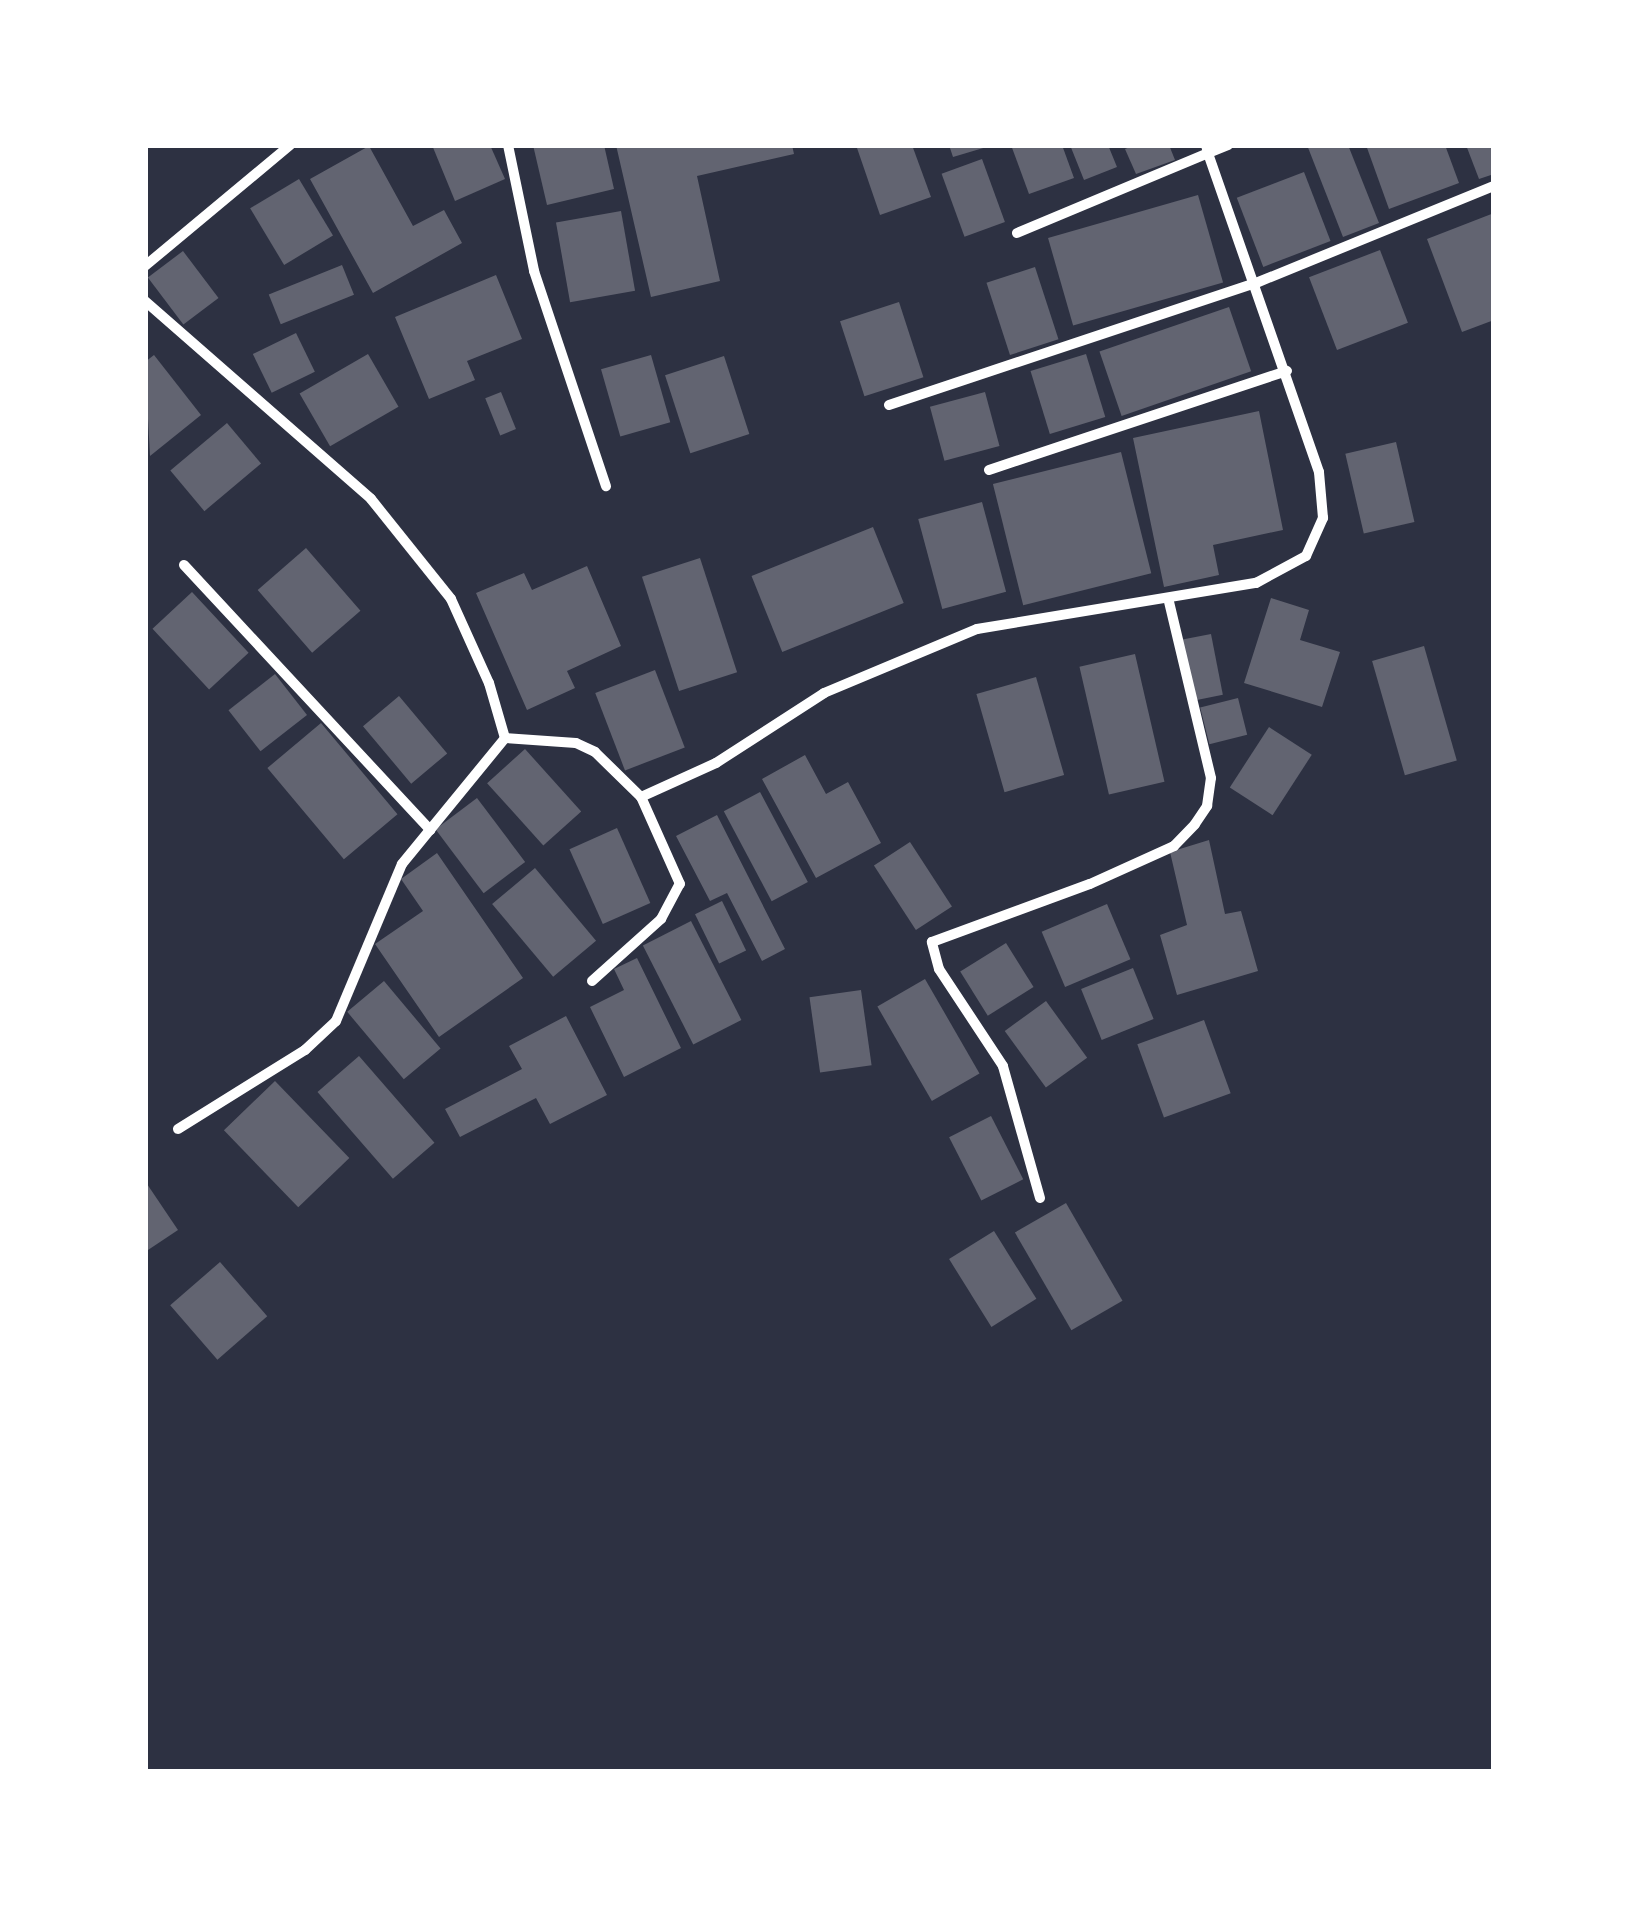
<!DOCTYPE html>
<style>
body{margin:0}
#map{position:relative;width:1639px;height:1917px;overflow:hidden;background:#2d3142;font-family:"Asap Condensed",sans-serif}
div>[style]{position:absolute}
.building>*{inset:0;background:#626471;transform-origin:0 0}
.minor>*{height:10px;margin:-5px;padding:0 5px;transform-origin:5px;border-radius:5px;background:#fff}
span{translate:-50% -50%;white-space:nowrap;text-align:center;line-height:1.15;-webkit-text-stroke:10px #fff;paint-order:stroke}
.frame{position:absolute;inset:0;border:148px solid #fff;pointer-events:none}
</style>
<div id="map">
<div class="building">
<i style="clip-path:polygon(432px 145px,490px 145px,505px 179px,455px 201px)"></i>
<i style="clip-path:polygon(533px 145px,604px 145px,614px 189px,547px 205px)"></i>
<i style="clip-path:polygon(616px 145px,792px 145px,794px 154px,697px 176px,720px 281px,651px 297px)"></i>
<i style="clip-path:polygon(856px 145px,912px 145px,931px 197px,880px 215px)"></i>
<i style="clip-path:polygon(949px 145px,990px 145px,990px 146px,953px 157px)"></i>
<i style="clip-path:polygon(1011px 145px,1062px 145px,1074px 178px,1029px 194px)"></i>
<i style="clip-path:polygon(1070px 145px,1108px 145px,1117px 167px,1084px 180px)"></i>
<i style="clip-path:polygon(1135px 145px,1169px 145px,1175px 160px,1136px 174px,1125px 149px)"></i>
<i style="clip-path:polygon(1307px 145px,1348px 145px,1379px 223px,1343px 237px)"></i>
<i style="clip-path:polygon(1366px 145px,1445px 145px,1459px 183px,1389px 209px)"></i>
<i style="clip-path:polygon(1466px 145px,1494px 145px,1494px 174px,1479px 179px)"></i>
<i style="clip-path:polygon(369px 146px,413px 226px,444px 210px,462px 243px,373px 293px,310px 179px)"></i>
<i style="left:982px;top:159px;width:67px;height:43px;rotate:70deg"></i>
<i style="left:1304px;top:172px;width:74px;height:72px;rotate:69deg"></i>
<i style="left:299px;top:179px;width:66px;height:57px;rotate:59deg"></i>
<i style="left:1198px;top:195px;width:91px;height:156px;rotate:74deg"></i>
<i style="left:621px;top:211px;width:81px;height:66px;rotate:80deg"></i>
<i style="clip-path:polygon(1494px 213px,1494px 320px,1462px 332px,1427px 239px)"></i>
<i style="left:1380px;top:250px;width:78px;height:76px;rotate:69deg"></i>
<i style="left:183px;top:251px;width:59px;height:44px;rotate:53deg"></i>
<i style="left:342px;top:265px;width:32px;height:79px;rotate:68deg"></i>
<i style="left:1035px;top:267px;width:76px;height:51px;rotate:72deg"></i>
<i style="clip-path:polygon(496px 275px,522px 339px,467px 361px,475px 380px,429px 399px,395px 317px)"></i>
<i style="left:899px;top:302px;width:79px;height:62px;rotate:72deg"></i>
<i style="left:1229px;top:307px;width:68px;height:137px;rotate:71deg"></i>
<i style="left:296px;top:333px;width:43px;height:48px;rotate:64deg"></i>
<i style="left:368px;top:354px;width:61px;height:79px;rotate:60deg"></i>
<i style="left:1086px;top:354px;width:66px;height:58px;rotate:73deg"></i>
<i style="clip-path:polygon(154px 355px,201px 415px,150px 456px,145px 362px)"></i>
<i style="left:651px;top:355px;width:70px;height:52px;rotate:74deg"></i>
<i style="left:724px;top:356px;width:82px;height:62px;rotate:72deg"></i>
<i style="left:501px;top:392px;width:40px;height:17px;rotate:68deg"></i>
<i style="left:985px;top:392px;width:56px;height:57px;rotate:75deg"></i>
<i style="clip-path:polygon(1259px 411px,1283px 530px,1213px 545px,1219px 575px,1164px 587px,1133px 438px)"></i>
<i style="left:227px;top:423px;width:53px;height:74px;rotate:50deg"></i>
<i style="left:1396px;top:442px;width:82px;height:52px;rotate:77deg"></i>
<i style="left:1121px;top:452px;width:125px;height:132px;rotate:76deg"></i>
<i style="left:982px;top:502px;width:93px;height:66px;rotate:75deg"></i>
<i style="left:873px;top:527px;width:82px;height:131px;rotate:68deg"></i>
<i style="left:306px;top:548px;width:83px;height:64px;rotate:49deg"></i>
<i style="left:700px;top:558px;width:120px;height:61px;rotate:72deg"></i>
<i style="clip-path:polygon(587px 566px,621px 646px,567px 671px,575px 688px,527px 710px,476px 593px,524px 573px,532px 590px)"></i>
<i style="left:192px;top:592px;width:83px;height:54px;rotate:47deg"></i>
<i style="clip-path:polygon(1271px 598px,1309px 610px,1300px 640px,1340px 652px,1322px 707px,1244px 683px)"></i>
<i style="left:1211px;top:634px;width:62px;height:29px;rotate:79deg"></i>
<i style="left:1424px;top:646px;width:119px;height:54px;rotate:74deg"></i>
<i style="left:1135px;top:654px;width:131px;height:57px;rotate:77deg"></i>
<i style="left:655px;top:670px;width:83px;height:64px;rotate:69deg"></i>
<i style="left:275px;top:674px;width:52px;height:59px;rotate:52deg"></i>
<i style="left:1036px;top:677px;width:102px;height:62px;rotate:74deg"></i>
<i style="left:399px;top:696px;width:75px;height:47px;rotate:50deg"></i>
<i style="left:1238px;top:698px;width:38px;height:39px;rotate:76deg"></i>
<i style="left:321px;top:723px;width:119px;height:70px;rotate:50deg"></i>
<i style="left:1269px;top:727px;width:51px;height:72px;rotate:33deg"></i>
<i style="left:525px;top:749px;width:84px;height:51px;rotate:48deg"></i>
<i style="clip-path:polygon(805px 755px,826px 794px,848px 782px,881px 843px,816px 878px,762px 779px)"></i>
<i style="left:760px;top:792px;width:102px;height:41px;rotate:62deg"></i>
<i style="left:477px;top:798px;width:80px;height:52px;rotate:53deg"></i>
<i style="clip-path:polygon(717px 815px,785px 949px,762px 961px,727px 893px,710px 901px,676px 836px)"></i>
<i style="left:617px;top:828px;width:82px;height:52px;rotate:66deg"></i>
<i style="clip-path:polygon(1209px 840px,1225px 914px,1241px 911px,1258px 971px,1177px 995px,1160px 935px,1187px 925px,1170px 852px)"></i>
<i style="left:910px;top:842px;width:77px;height:43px;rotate:57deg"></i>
<i style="clip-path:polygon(437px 853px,523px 978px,439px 1037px,375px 944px,423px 911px,401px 879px)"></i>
<i style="left:535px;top:868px;width:95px;height:56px;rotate:50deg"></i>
<i style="left:722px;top:901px;width:55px;height:30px;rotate:64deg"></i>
<i style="left:1107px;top:904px;width:60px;height:71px;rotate:67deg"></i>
<i style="left:691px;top:921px;width:111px;height:54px;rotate:63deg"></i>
<i style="left:1006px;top:943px;width:52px;height:54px;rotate:58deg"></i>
<i style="clip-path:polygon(637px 958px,681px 1048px,624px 1077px,590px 1007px,624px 990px,614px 969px)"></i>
<i style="left:1133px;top:968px;width:55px;height:56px;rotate:68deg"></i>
<i style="left:925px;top:979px;width:109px;height:55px;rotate:60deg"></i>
<i style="left:384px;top:981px;width:88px;height:48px;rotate:50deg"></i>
<i style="left:861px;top:990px;width:76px;height:52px;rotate:82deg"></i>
<i style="left:1046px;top:1001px;width:70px;height:51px;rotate:54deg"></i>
<i style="clip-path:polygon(566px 1016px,607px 1095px,550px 1124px,536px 1098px,460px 1137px,445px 1109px,522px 1069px,509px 1046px)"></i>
<i style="left:1204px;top:1020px;width:78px;height:71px;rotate:70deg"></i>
<i style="left:359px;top:1056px;width:115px;height:55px;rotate:49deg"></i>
<i style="left:275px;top:1081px;width:107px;height:71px;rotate:46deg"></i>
<i style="left:991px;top:1116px;width:71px;height:47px;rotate:63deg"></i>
<i style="clip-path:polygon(145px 1181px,178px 1230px,145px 1252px)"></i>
<i style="left:1066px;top:1203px;width:113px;height:59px;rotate:60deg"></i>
<i style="left:994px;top:1231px;width:80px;height:53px;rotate:58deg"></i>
<i style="left:220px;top:1262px;width:72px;height:66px;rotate:49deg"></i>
</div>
<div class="minor">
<i style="left:508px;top:145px;width:129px;rotate:78.3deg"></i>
<i style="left:534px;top:271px;width:227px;rotate:71.5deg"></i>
<i style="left:1017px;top:233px;width:207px;rotate:-22.7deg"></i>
<i style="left:1208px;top:153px;width:8px;rotate:-104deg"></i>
<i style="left:145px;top:266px;width:189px;rotate:-39.8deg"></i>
<i style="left:145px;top:301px;width:300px;rotate:41.2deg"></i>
<i style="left:371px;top:499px;width:128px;rotate:51.3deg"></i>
<i style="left:451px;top:599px;width:92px;rotate:65.7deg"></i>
<i style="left:489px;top:683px;width:57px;rotate:73.8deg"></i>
<i style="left:889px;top:405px;width:387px;rotate:-18.4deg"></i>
<i style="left:1256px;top:283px;width:257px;rotate:-22.2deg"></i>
<i style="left:989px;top:470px;width:314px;rotate:-18.4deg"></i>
<i style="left:184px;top:565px;width:362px;rotate:47.1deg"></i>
<i style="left:592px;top:981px;width:93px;rotate:-41.9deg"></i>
<i style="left:661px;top:919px;width:40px;rotate:-62deg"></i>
<i style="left:680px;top:884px;width:95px;rotate:-114.1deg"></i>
<i style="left:178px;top:1129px;width:150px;rotate:-31.9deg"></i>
<i style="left:305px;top:1050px;width:42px;rotate:-43.1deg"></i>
<i style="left:336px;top:1021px;width:170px;rotate:-67.2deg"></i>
<i style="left:402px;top:864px;width:163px;rotate:-50.7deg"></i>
<i style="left:505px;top:738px;width:71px;rotate:4deg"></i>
<i style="left:576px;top:743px;width:21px;rotate:25deg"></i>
<i style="left:595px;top:752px;width:64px;rotate:44.4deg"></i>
<i style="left:641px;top:797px;width:82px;rotate:-24.4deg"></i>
<i style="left:716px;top:763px;width:129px;rotate:-32.9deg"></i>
<i style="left:824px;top:693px;width:166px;rotate:-22.7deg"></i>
<i style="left:977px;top:629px;width:283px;rotate:-9.4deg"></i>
<i style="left:1256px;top:583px;width:57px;rotate:-28.4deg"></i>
<i style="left:1306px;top:556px;width:42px;rotate:-65.9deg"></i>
<i style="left:1323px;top:518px;width:46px;rotate:-95deg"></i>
<i style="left:1319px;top:472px;width:338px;rotate:-109.2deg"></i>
<i style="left:1208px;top:153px;width:22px;rotate:-22deg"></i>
<i style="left:1040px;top:1198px;width:137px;rotate:-105.7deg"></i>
<i style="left:1003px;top:1066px;width:116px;rotate:-123.4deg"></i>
<i style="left:939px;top:969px;width:28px;rotate:-105deg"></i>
<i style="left:932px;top:942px;width:168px;rotate:-20.2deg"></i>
<i style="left:1090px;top:884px;width:92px;rotate:-24.3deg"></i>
<i style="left:1174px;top:846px;width:30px;rotate:-46deg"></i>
<i style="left:1195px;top:824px;width:22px;rotate:-56deg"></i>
<i style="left:1207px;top:806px;width:28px;rotate:-82deg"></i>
<i style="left:1211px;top:778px;width:185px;rotate:-103.4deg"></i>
</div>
<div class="frame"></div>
</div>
